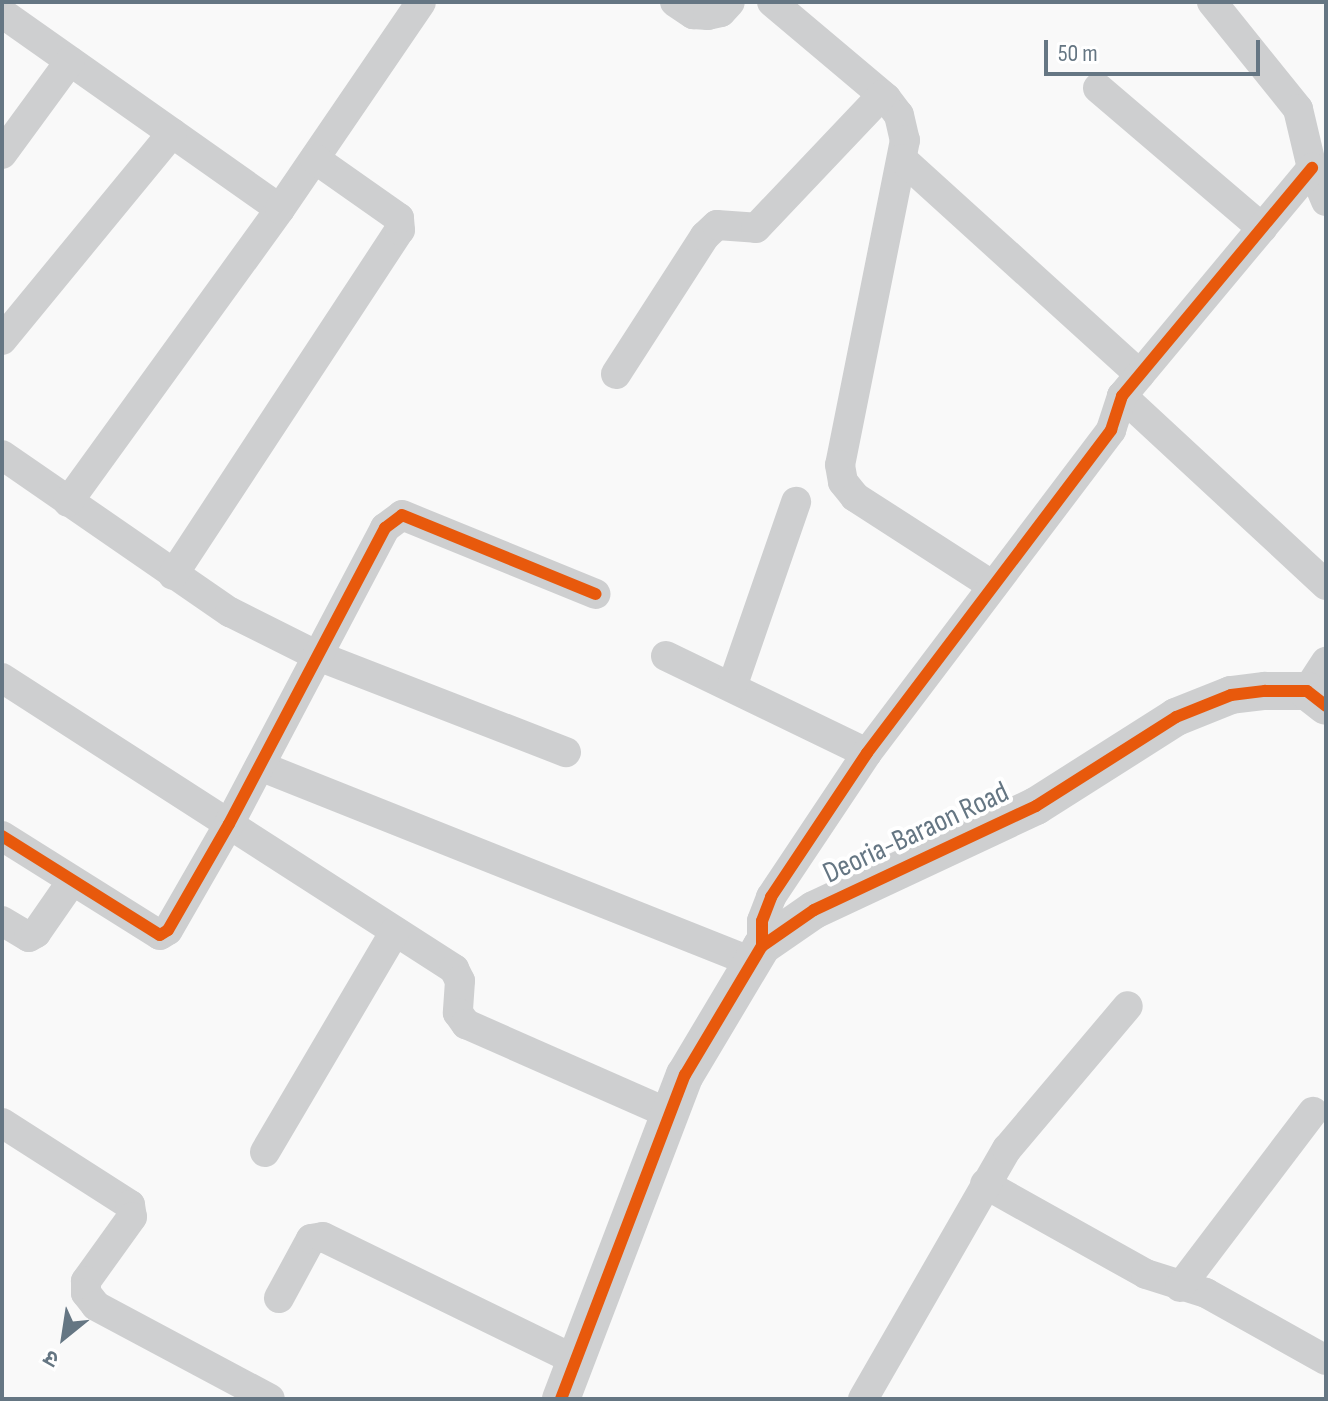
<!DOCTYPE html>
<meta charset="utf-8">
<style>
body{margin:0}
#map{position:relative;width:1328px;height:1401px;overflow:hidden;background:#f9f9f9;font-family:"Sofia Sans Condensed","Noto Sans Devanagari",sans-serif}
div>[style]{position:absolute}
.minor>*{height:30px;margin:-15px;padding:0 15px;transform-origin:15px;border-radius:15px;background:#cecfd0}
.tertiary>*{height:38px;margin:-19px;padding:0 19px;transform-origin:19px;border-radius:19px;background:#cecfd0}
.cycleway>*{height:12px;margin:-6px;padding:0 6px;transform-origin:6px;border-radius:6px;background:#e8590c}
span{translate:-50% -50%;white-space:nowrap;text-align:center;line-height:1.15;-webkit-text-stroke:8px #fff;paint-order:stroke}
.street-label{font-size:30px;color:#657683}
.frame{position:absolute;inset:0;border:4px solid #657683;pointer-events:none}
.north{position:absolute;left:24px;top:1297px;width:80px;height:80px;-webkit-text-stroke:6px #fff;paint-order:stroke;rotate:210deg;font-size:22px;font-weight:700;line-height:32px;text-align:center;color:#657683}
.north::after{content:'';display:block;margin:auto;width:28px;height:36px;background:#657683;clip-path:polygon(50% 0,100% 100%,50% 72%,0 100%)}
.scale{position:absolute;left:1044px;top:40px;width:216px;height:36px;box-sizing:border-box;border:4px solid #657683;border-top:0;padding-left:10px;font-size:24px;line-height:28px;white-space:nowrap;color:#657683;-webkit-text-stroke:6px #fff;paint-order:stroke}
</style>
<div id="map">
<div class="minor">
<i style="left:675px;top:2px;width:22px;rotate:34deg"></i>
<i style="left:693px;top:14px;width:15px;rotate:4deg"></i>
<i style="left:708px;top:15px;width:13px;rotate:-13deg"></i>
<i style="left:721px;top:12px;width:13px;rotate:-48deg"></i>
<i style="left:772px;top:2px;width:149px;rotate:40.1deg"></i>
<i style="left:886px;top:98px;width:21px;rotate:53deg"></i>
<i style="left:899px;top:115px;width:26px;rotate:77deg"></i>
<i style="left:905px;top:140px;width:331px;rotate:101.3deg"></i>
<i style="left:840px;top:465px;width:17px;rotate:80deg"></i>
<i style="left:843px;top:482px;width:19px;rotate:51deg"></i>
<i style="left:855px;top:497px;width:164px;rotate:32.8deg"></i>
<i style="left:1212px;top:2px;width:137px;rotate:51.2deg"></i>
<i style="left:1298px;top:109px;width:61px;rotate:76.7deg"></i>
<i style="left:1312px;top:168px;width:36px;rotate:67deg"></i>
<i style="left:2px;top:13px;width:340px;rotate:35.2deg"></i>
<i style="left:1098px;top:88px;width:216px;rotate:40.5deg"></i>
<i style="left:2px;top:154px;width:115px;rotate:-53.8deg"></i>
<i style="left:902px;top:159px;width:321px;rotate:42.2deg"></i>
<i style="left:2px;top:340px;width:268px;rotate:-50.6deg"></i>
<i style="left:616px;top:374px;width:164px;rotate:-57.2deg"></i>
<i style="left:705px;top:236px;width:16px;rotate:-43deg"></i>
<i style="left:717px;top:225px;width:39px;rotate:4deg"></i>
<i style="left:756px;top:228px;width:183px;rotate:-46.5deg"></i>
<i style="left:1122px;top:396px;width:278px;rotate:42.8deg"></i>
<i style="left:2px;top:455px;width:277px;rotate:34.6deg"></i>
<i style="left:230px;top:612px;width:98px;rotate:26.6deg"></i>
<i style="left:318px;top:656px;width:266px;rotate:21.2deg"></i>
<i style="left:68px;top:502px;width:362px;rotate:-54.1deg"></i>
<i style="left:280px;top:209px;width:250px;rotate:-55.7deg"></i>
<i style="left:173px;top:575px;width:413px;rotate:-56.7deg"></i>
<i style="left:400px;top:230px;width:12px;rotate:-95deg"></i>
<i style="left:399px;top:218px;width:103px;rotate:-144.9deg"></i>
<i style="left:666px;top:656px;width:223px;rotate:25.8deg"></i>
<i style="left:2px;top:678px;width:538px;rotate:32.77deg"></i>
<i style="left:454px;top:969px;width:13px;rotate:63deg"></i>
<i style="left:460px;top:981px;width:32px;rotate:94deg"></i>
<i style="left:458px;top:1013px;width:14px;rotate:54deg"></i>
<i style="left:466px;top:1024px;width:223px;rotate:23.8deg"></i>
<i style="left:732px;top:687px;width:196px;rotate:-70.9deg"></i>
<i style="left:1307px;top:691px;width:35px;rotate:-57deg"></i>
<i style="left:260px;top:766px;width:530px;rotate:21.72deg"></i>
<i style="left:2px;top:836px;width:186px;rotate:32.1deg"></i>
<i style="left:160px;top:935px;width:9px;rotate:-32deg"></i>
<i style="left:168px;top:930px;width:122px;rotate:-60.1deg"></i>
<i style="left:229px;top:824px;width:335px;rotate:-62.2deg"></i>
<i style="left:385px;top:528px;width:21px;rotate:-37deg"></i>
<i style="left:402px;top:515px;width:209px;rotate:22.2deg"></i>
<i style="left:2px;top:921px;width:31px;rotate:31deg"></i>
<i style="left:29px;top:937px;width:8px;rotate:-30deg"></i>
<i style="left:36px;top:933px;width:63px;rotate:-55.3deg"></i>
<i style="left:762px;top:946px;width:25px;rotate:-90deg"></i>
<i style="left:762px;top:921px;width:26px;rotate:-69deg"></i>
<i style="left:771px;top:897px;width:173px;rotate:-56.3deg"></i>
<i style="left:867px;top:753px;width:405px;rotate:-52.9deg"></i>
<i style="left:1111px;top:430px;width:36px;rotate:-72deg"></i>
<i style="left:1122px;top:396px;width:297px;rotate:-50.2deg"></i>
<i style="left:2px;top:1123px;width:152px;rotate:32.6deg"></i>
<i style="left:130px;top:1205px;width:12px;rotate:81deg"></i>
<i style="left:132px;top:1217px;width:79px;rotate:125.7deg"></i>
<i style="left:86px;top:1281px;width:12px;rotate:90deg"></i>
<i style="left:86px;top:1293px;width:16px;rotate:52deg"></i>
<i style="left:96px;top:1306px;width:197px;rotate:28.1deg"></i>
<i style="left:265px;top:1152px;width:256px;rotate:-59.5deg"></i>
<i style="left:985px;top:1184px;width:184px;rotate:29.2deg"></i>
<i style="left:1146px;top:1274px;width:63px;rotate:17.6deg"></i>
<i style="left:1206px;top:1293px;width:137px;rotate:29.2deg"></i>
<i style="left:1180px;top:1287px;width:220px;rotate:-52.8deg"></i>
<i style="left:279px;top:1298px;width:67px;rotate:-61.5deg"></i>
<i style="left:311px;top:1239px;width:12px;rotate:-9deg"></i>
<i style="left:323px;top:1237px;width:280px;rotate:26deg"></i>
<i style="left:863px;top:1399px;width:289px;rotate:-60.1deg"></i>
<i style="left:1007px;top:1149px;width:187px;rotate:-49.8deg"></i>
</div>
<div class="tertiary">
<i style="left:561px;top:1399px;width:347px;rotate:-69.1deg"></i>
<i style="left:685px;top:1075px;width:150px;rotate:-59.2deg"></i>
<i style="left:762px;top:946px;width:63px;rotate:-34.7deg"></i>
<i style="left:814px;top:910px;width:245px;rotate:-25.1deg"></i>
<i style="left:1036px;top:806px;width:166px;rotate:-32.4deg"></i>
<i style="left:1176px;top:717px;width:59px;rotate:-21.8deg"></i>
<i style="left:1231px;top:695px;width:34px;rotate:-7deg"></i>
<i style="left:1265px;top:691px;width:42px"></i>
<i style="left:1307px;top:691px;width:24px;rotate:38deg"></i>
</div>
<div class="cycleway">
<i style="left:2px;top:836px;width:186px;rotate:32.1deg"></i>
<i style="left:160px;top:935px;width:9px;rotate:-32deg"></i>
<i style="left:168px;top:930px;width:122px;rotate:-60.1deg"></i>
<i style="left:229px;top:824px;width:335px;rotate:-62.2deg"></i>
<i style="left:385px;top:528px;width:21px;rotate:-37deg"></i>
<i style="left:402px;top:515px;width:209px;rotate:22.2deg"></i>
<i style="left:762px;top:946px;width:25px;rotate:-90deg"></i>
<i style="left:762px;top:921px;width:26px;rotate:-69deg"></i>
<i style="left:771px;top:897px;width:173px;rotate:-56.3deg"></i>
<i style="left:867px;top:753px;width:405px;rotate:-52.9deg"></i>
<i style="left:1111px;top:430px;width:36px;rotate:-72deg"></i>
<i style="left:1122px;top:396px;width:297px;rotate:-50.2deg"></i>
<i style="left:561px;top:1399px;width:347px;rotate:-69.1deg"></i>
<i style="left:685px;top:1075px;width:150px;rotate:-59.2deg"></i>
<i style="left:762px;top:946px;width:63px;rotate:-34.7deg"></i>
<i style="left:814px;top:910px;width:245px;rotate:-25.1deg"></i>
<i style="left:1036px;top:806px;width:166px;rotate:-32.4deg"></i>
<i style="left:1176px;top:717px;width:59px;rotate:-21.8deg"></i>
<i style="left:1231px;top:695px;width:34px;rotate:-7deg"></i>
<i style="left:1265px;top:691px;width:42px"></i>
<i style="left:1307px;top:691px;width:24px;rotate:38deg"></i>
</div>
<div class="street-label">
<span style="left:916px;top:833px;rotate:-25deg">Deoria-Baraon Road</span>
</div>
<div class="frame"></div>
<div class="north">उ</div>
<div class="scale">50 m</div>
</div>
